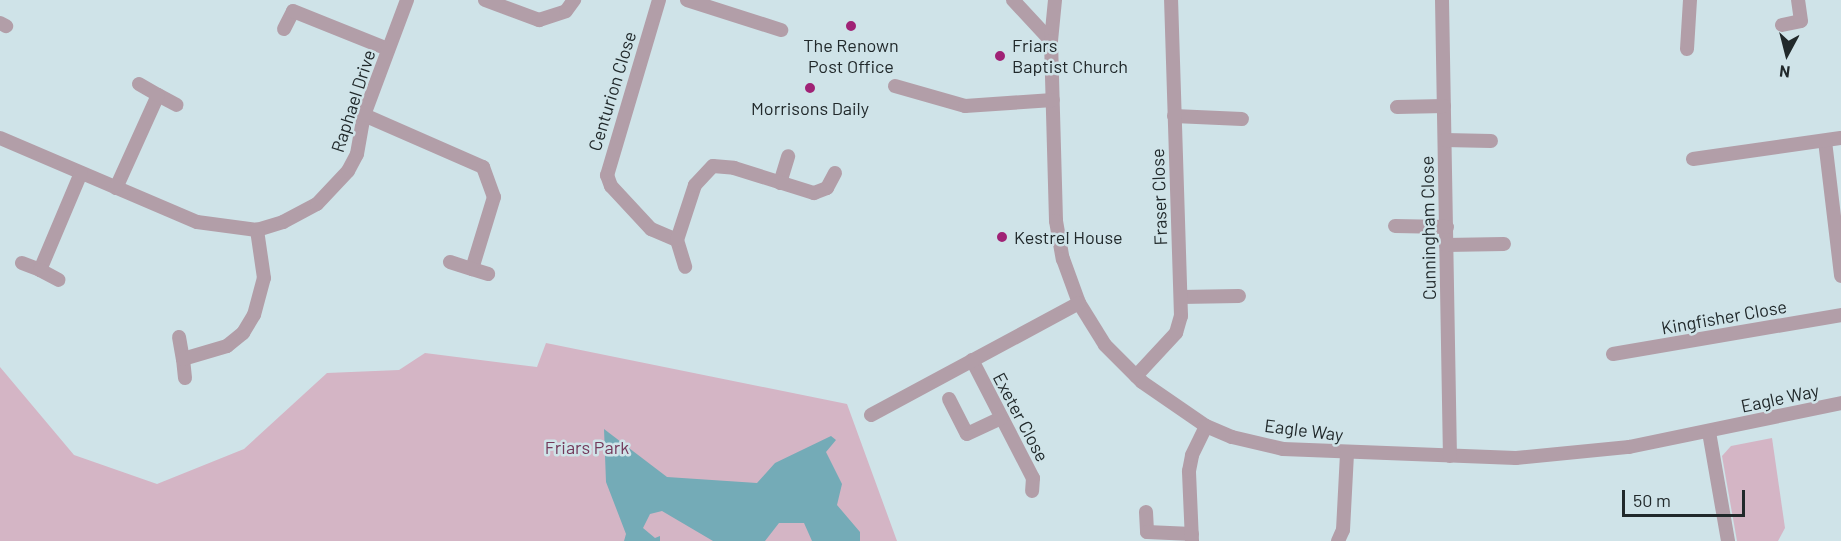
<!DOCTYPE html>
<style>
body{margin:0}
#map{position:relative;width:1841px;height:541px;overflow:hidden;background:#cfe3e8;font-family:Barlow,sans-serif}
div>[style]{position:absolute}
.green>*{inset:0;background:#d4b5c5}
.water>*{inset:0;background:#74abb7}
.street>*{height:14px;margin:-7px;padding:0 7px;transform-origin:7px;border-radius:7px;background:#b29ea8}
.dots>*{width:16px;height:16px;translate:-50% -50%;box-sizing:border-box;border:3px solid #cfe3e8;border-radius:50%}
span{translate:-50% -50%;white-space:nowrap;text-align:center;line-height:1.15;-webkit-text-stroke:5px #cfe3e8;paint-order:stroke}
.poi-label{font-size:18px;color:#21292b}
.left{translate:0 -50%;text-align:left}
.street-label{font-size:18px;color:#21292b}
.park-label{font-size:18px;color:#733a5b}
.north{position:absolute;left:1757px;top:24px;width:60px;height:60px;-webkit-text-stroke:4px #cfe3e8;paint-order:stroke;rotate:187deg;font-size:16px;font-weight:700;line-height:24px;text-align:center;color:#21292b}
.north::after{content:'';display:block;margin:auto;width:21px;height:27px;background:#21292b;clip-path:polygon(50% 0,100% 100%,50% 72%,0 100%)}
.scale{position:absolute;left:1622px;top:490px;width:123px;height:27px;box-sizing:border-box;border:3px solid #21292b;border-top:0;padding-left:8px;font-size:18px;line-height:21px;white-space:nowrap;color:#21292b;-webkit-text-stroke:4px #cfe3e8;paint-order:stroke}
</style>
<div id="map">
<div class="green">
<i style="clip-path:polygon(546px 343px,847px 404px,897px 541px,0 541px,0 367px,74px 455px,157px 484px,244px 449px,327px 373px,399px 370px,425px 353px,537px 367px)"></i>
<i style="clip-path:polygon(1772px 438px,1785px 528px,1778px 541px,1737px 541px,1722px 456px,1731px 446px)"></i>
</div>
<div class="water">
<i style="clip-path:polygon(604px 429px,667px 477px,757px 483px,775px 463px,831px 436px,836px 440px,826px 452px,842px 484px,837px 505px,860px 532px,860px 541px,812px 541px,804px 523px,779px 523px,765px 541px,713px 541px,662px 511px,650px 514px,643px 528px,655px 538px,660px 536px,660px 541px,624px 541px,626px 534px,606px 482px)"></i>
</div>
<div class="street">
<i style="left:485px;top:0;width:58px;rotate:20.3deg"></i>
<i style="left:539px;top:20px;width:28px;rotate:-18deg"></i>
<i style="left:566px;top:11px;width:14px;rotate:-54deg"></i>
<i style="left:659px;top:0;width:183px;rotate:106.5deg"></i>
<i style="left:607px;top:175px;width:12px;rotate:70deg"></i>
<i style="left:611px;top:186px;width:59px;rotate:47.1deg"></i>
<i style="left:651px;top:229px;width:28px;rotate:23deg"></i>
<i style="left:677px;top:240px;width:28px;rotate:73deg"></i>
<i style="left:687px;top:0;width:99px;rotate:17.7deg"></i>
<i style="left:1013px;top:0;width:56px;rotate:47.2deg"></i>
<i style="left:1055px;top:0;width:41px;rotate:95.6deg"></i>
<i style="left:1051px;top:41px;width:180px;rotate:88.4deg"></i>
<i style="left:1056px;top:221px;width:39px;rotate:80deg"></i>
<i style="left:1063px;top:259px;width:47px;rotate:70deg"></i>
<i style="left:1079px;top:303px;width:49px;rotate:58.2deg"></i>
<i style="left:1105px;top:345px;width:52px;rotate:45deg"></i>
<i style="left:1142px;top:382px;width:78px;rotate:34.5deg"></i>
<i style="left:1206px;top:426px;width:28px;rotate:23deg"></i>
<i style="left:1232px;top:437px;width:52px;rotate:13.2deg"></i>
<i style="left:1283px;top:449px;width:233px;rotate:2.2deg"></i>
<i style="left:1516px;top:458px;width:114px;rotate:-5.6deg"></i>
<i style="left:1629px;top:447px;width:217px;rotate:-11.7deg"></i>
<i style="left:1442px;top:0;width:456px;rotate:89deg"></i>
<i style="left:0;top:23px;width:7px;rotate:27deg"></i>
<i style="left:1782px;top:25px;width:19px;rotate:-12deg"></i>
<i style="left:1801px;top:21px;width:21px;rotate:-98deg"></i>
<i style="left:284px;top:29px;width:20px;rotate:-63deg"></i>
<i style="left:293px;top:11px;width:102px;rotate:21.8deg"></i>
<i style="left:1687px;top:49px;width:49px;rotate:-86.5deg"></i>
<i style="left:895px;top:86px;width:73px;rotate:15.9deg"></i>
<i style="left:965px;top:106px;width:88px;rotate:-3.9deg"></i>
<i style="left:158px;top:95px;width:21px;rotate:28deg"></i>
<i style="left:1397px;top:107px;width:47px;rotate:-1.2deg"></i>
<i style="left:364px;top:115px;width:130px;rotate:23.6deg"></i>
<i style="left:483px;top:167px;width:32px;rotate:70deg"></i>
<i style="left:494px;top:197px;width:75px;rotate:107deg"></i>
<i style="left:472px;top:269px;width:17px;rotate:17deg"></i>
<i style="left:1174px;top:116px;width:68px;rotate:2.5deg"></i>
<i style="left:0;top:138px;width:214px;rotate:23.1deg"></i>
<i style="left:197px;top:222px;width:61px;rotate:7.6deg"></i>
<i style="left:257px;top:230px;width:27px;rotate:-17deg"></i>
<i style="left:283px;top:222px;width:38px;rotate:-28deg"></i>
<i style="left:317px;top:204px;width:45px;rotate:-46.8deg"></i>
<i style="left:348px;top:171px;width:19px;rotate:-62deg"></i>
<i style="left:357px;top:154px;width:40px;rotate:-80deg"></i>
<i style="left:364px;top:115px;width:123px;rotate:-69.5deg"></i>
<i style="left:1445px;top:140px;width:46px;rotate:1.2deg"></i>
<i style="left:1825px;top:141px;width:136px;rotate:83.2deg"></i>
<i style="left:1693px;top:159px;width:149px;rotate:-8.1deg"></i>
<i style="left:780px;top:183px;width:28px;rotate:-73deg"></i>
<i style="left:116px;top:188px;width:102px;rotate:-65.7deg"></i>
<i style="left:158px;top:95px;width:22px;rotate:-150deg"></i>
<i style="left:1395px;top:226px;width:52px;rotate:1.1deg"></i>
<i style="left:677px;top:240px;width:58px;rotate:-71.9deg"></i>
<i style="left:695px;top:185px;width:26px;rotate:-47deg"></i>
<i style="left:713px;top:166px;width:21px;rotate:5deg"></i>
<i style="left:734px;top:168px;width:84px;rotate:17.4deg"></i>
<i style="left:814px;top:193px;width:14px;rotate:-21deg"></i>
<i style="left:827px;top:188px;width:17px;rotate:-62deg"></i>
<i style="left:1446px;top:245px;width:58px;rotate:-1deg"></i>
<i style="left:450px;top:262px;width:23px;rotate:18deg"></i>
<i style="left:22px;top:263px;width:19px;rotate:21deg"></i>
<i style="left:40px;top:270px;width:105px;rotate:-67.1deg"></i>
<i style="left:40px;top:270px;width:21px;rotate:28deg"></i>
<i style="left:1181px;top:297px;width:58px;rotate:-1deg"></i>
<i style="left:179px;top:337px;width:22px;rotate:80deg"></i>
<i style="left:1613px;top:354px;width:231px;rotate:-9.7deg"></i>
<i style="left:972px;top:360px;width:133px;rotate:62.7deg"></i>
<i style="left:1033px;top:478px;width:13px;rotate:94deg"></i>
<i style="left:1136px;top:376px;width:59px;rotate:-47.1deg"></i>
<i style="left:1176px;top:333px;width:18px;rotate:-74deg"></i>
<i style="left:1181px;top:316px;width:316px;rotate:-91.8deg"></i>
<i style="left:185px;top:378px;width:19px;rotate:-96deg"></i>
<i style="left:183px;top:359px;width:46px;rotate:-16.5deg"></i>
<i style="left:227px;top:346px;width:21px;rotate:-39deg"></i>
<i style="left:243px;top:333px;width:21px;rotate:-59deg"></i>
<i style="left:254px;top:315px;width:38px;rotate:-75deg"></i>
<i style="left:264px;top:278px;width:49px;rotate:-98.3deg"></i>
<i style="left:949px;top:399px;width:39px;rotate:63deg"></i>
<i style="left:967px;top:434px;width:38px;rotate:-25deg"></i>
<i style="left:871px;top:415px;width:236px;rotate:-28.3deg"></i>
<i style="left:1709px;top:432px;width:111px;rotate:80.1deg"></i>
<i style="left:1146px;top:512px;width:20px;rotate:87deg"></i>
<i style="left:1147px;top:532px;width:45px;rotate:2.5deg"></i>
<i style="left:1192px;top:541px;width:70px;rotate:-92.5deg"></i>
<i style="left:1189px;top:471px;width:16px;rotate:-79deg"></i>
<i style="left:1192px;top:455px;width:32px;rotate:-64deg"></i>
<i style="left:1338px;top:541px;width:12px;rotate:-66deg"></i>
<i style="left:1343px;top:530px;width:76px;rotate:-87deg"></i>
</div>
<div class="dots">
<i style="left:851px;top:26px;background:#a02275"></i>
<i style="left:1000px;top:56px;background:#a02275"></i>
<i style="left:810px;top:88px;background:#a02275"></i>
<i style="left:1002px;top:237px;background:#a02275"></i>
</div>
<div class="poi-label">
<span style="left:851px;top:56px">The Renown<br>Post Office</span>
<span class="left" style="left:1012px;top:56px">Friars<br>Baptist Church</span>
<span style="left:810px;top:108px">Morrisons Daily</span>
<span class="left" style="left:1014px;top:237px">Kestrel House</span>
</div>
<div class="street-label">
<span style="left:612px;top:91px;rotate:-73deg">Centurion Close</span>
<span style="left:353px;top:101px;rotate:-72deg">Raphael Drive</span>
<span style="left:1159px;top:197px;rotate:-92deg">Fraser Close</span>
<span style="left:1428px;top:228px;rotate:-91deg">Cunningham Close</span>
<span style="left:1724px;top:317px;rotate:-10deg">Kingfisher Close</span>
<span style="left:1780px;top:398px;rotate:-12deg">Eagle Way</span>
<span style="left:1021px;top:417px;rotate:62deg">Exeter Close</span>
<span style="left:1304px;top:430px;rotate:7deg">Eagle Way</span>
</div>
<div class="park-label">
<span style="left:587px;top:447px">Friars Park</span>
</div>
<div class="north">N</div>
<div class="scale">50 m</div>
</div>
